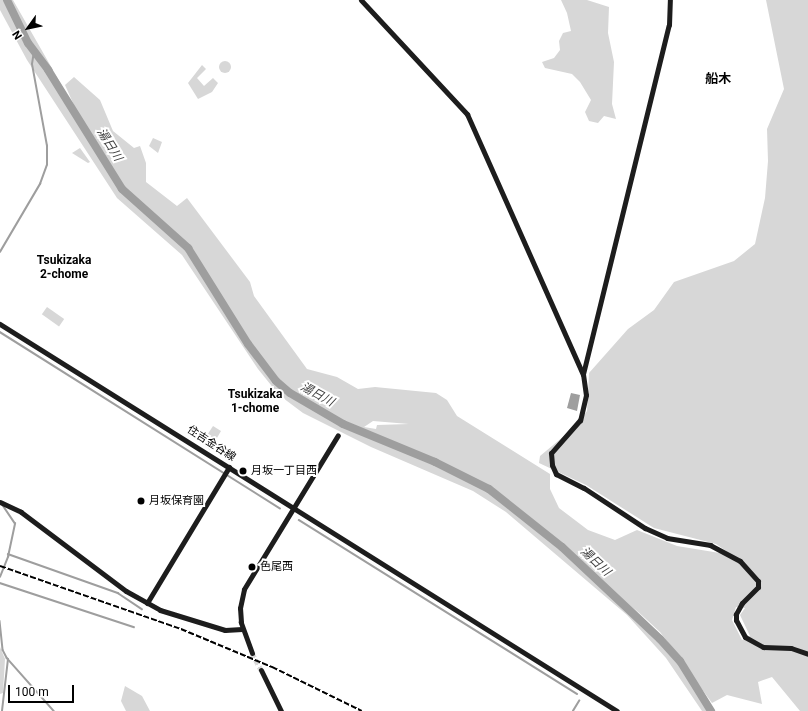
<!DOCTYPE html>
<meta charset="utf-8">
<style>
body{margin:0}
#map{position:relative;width:808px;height:711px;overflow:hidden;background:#fff;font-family:Roboto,"Noto Sans JP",sans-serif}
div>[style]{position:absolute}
.green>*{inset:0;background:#d7d7d7;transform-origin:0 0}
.round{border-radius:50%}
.water>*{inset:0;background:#9e9e9e}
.stream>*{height:1.5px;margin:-0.75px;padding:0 0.75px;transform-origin:0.75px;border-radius:0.75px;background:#9e9e9e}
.river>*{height:8px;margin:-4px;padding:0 4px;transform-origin:4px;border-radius:4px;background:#9e9e9e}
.secondary-tunnel>*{height:5px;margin-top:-2.5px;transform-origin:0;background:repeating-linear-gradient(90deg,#d9d9d9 0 5px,transparent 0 7.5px)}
.secondary>*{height:5px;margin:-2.5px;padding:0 2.5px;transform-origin:2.5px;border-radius:2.5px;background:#1d1d1d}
.rail>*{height:1.5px;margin-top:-0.75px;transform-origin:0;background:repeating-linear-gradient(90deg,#000 0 6px,transparent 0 8px)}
.dots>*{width:11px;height:11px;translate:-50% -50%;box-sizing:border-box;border:2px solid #fff;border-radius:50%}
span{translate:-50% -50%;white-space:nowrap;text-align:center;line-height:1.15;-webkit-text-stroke:4px #fff;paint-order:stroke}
.street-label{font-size:11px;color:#000}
.poi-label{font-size:11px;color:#000}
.left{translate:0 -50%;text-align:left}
.water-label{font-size:12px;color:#3f3f3f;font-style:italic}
.neighbourhood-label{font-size:12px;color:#000;font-weight:700}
.quarter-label{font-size:13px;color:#000;font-weight:700}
.north{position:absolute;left:8px;top:8px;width:40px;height:40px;-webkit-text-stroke:3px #fff;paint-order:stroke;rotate:237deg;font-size:11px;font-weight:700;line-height:16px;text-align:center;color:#000}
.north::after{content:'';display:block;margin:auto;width:14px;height:18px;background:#000;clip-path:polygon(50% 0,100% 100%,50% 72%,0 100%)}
.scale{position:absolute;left:8px;top:685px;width:66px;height:18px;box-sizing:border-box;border:2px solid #000;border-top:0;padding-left:5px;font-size:12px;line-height:14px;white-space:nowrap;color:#000;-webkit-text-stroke:3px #fff;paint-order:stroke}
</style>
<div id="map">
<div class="green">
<i style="clip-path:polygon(evenodd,0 0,13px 0,77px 112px,65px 85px,74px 77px,100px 100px,113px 131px,134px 148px,140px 146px,146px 163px,146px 182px,177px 206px,187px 198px,250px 282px,254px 296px,307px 369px,337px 377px,358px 389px,375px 387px,436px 393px,447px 400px,457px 416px,550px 474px,550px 489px,559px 508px,588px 530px,615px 540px,637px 530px,677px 546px,732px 555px,716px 544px,654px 528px,586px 485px,539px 463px,540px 456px,576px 426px,587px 411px,589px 373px,628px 329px,654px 310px,674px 282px,734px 261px,755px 244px,765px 198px,768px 161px,767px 129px,784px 89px,766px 0,808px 0,808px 711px,800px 711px,772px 677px,758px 682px,762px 704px,727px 695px,712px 703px,688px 670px,715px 711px,702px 711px,666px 658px,627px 615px,506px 512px,473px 491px,371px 447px,303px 413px,279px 395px,258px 369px,182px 255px,117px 198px,27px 60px,0 10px,0 0,373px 421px,409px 424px,377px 425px,376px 429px,364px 427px,373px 421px,0 0,736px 607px,745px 608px,740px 615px,750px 636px,742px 640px,732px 620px,736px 607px,0 0,634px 608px,660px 632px,674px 650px,662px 637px,634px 608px)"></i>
<i style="clip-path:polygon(561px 0,587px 0,609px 7px,608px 33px,614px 62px,612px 104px,616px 119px,604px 116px,598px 123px,589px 121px,585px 112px,591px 100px,580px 82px,572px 74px,545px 68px,542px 62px,554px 58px,560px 50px,559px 41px,563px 33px,571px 31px,567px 13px)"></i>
<i class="round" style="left:219px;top:61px;width:12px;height:12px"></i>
<i style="clip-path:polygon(202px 65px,206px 69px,197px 78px,204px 86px,213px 78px,218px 83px,212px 92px,198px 99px,188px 83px)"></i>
<i style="clip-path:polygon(153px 138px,162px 142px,158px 153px,149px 146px)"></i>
<i style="clip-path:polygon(80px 148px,90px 162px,88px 163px,72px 153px)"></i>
<i style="left:47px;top:307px;width:21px;height:9px;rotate:35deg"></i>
<i style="clip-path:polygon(213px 426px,221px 431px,210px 450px,202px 443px)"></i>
<i style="clip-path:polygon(0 647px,5px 659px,3px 693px,0 694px)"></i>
<i style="clip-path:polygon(125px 686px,142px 696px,150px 711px,126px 711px,121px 701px)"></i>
</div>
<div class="water">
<i style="clip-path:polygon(571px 393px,580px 395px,577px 411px,567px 408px)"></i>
</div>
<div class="stream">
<i style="left:0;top:252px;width:79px;rotate:-59.5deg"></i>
<i style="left:40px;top:184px;width:20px;rotate:-70deg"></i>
<i style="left:47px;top:165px;width:19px;rotate:-90deg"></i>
<i style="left:47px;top:146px;width:83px;rotate:-100.4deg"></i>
<i style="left:32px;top:64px;width:13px;rotate:-81deg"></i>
<i style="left:0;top:332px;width:331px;rotate:32.2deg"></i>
<i style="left:299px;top:520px;width:328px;rotate:32deg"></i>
<i style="left:8px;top:554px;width:117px;rotate:19.5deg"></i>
<i style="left:118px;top:593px;width:29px;rotate:34deg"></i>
<i style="left:0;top:577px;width:22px;rotate:-68deg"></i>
<i style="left:8px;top:557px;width:34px;rotate:-78deg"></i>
<i style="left:15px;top:524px;width:22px;rotate:-124deg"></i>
<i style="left:0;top:583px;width:141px;rotate:18.2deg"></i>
<i style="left:0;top:621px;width:29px;rotate:84deg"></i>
<i style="left:3px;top:650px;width:9px;rotate:63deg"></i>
<i style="left:7px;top:658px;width:71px;rotate:48.4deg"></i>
<i style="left:2px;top:711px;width:52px;rotate:-83.4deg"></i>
<i style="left:573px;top:711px;width:12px;rotate:-59deg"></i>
</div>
<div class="river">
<i style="left:7px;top:0;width:48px;rotate:64deg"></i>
<i style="left:28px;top:43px;width:34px;rotate:53deg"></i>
<i style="left:48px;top:70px;width:140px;rotate:58.1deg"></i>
<i style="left:122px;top:189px;width:89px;rotate:41.8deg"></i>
<i style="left:188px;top:248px;width:113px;rotate:58deg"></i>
<i style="left:248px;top:344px;width:46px;rotate:52.9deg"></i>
<i style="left:276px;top:381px;width:18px;rotate:41deg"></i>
<i style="left:290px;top:393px;width:61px;rotate:30.3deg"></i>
<i style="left:343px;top:424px;width:100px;rotate:22.4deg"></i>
<i style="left:435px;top:462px;width:60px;rotate:26.6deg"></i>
<i style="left:489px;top:489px;width:93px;rotate:38.5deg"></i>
<i style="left:562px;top:547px;width:134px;rotate:43.2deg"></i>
<i style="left:660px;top:639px;width:30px;rotate:48deg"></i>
<i style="left:680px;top:661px;width:59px;rotate:58.2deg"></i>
</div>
<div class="secondary-tunnel">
<i style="left:252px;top:653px;width:19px;rotate:62deg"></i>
</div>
<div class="secondary">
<i style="left:361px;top:0;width:156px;rotate:47.1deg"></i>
<i style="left:467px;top:114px;width:285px;rotate:66deg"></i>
<i style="left:583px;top:374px;width:21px;rotate:82deg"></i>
<i style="left:586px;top:395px;width:26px;rotate:103deg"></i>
<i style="left:580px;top:420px;width:44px;rotate:131.3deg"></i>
<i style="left:551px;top:453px;width:12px;rotate:85deg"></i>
<i style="left:552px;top:465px;width:10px;rotate:66deg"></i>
<i style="left:556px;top:474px;width:31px;rotate:27deg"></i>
<i style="left:584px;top:488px;width:73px;rotate:33.3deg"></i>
<i style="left:645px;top:528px;width:24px;rotate:24deg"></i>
<i style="left:667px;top:538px;width:44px;rotate:9.2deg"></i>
<i style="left:710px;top:545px;width:34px;rotate:28deg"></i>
<i style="left:740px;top:561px;width:27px;rotate:48deg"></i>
<i style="left:758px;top:581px;width:6px;rotate:90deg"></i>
<i style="left:758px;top:587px;width:23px;rotate:135deg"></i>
<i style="left:742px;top:603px;width:13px;rotate:119deg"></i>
<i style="left:736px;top:614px;width:6px;rotate:90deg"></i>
<i style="left:736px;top:620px;width:19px;rotate:62deg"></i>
<i style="left:745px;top:637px;width:21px;rotate:29deg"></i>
<i style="left:763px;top:647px;width:28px;rotate:2deg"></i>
<i style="left:791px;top:648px;width:18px;rotate:19deg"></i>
<i style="left:0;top:324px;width:728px;rotate:32.1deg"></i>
<i style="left:583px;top:374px;width:359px;rotate:-76.2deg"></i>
<i style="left:669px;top:25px;width:25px;rotate:-88deg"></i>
<i style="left:0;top:502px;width:23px;rotate:25deg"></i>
<i style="left:21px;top:512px;width:131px;rotate:37deg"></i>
<i style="left:126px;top:591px;width:39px;rotate:29deg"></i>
<i style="left:160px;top:610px;width:68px;rotate:17.1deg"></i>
<i style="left:225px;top:630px;width:17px;rotate:-3deg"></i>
<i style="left:147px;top:603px;width:159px;rotate:-58.9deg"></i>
<i style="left:252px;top:653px;width:33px;rotate:-110deg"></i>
<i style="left:241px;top:622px;width:14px;rotate:-94deg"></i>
<i style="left:240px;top:608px;width:19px;rotate:-78deg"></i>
<i style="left:244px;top:589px;width:180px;rotate:-58.6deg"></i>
<i style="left:261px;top:670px;width:46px;rotate:64deg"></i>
</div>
<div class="rail">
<i style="left:0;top:566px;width:192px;rotate:19.2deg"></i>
<i style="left:181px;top:629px;width:99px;rotate:22.7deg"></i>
<i style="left:272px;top:667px;width:100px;rotate:26.1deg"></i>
</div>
<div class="dots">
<i style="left:243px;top:471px;background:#000"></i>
<i style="left:141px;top:501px;background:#000"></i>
<i style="left:252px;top:567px;background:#000"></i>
</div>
<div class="street-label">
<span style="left:211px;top:444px;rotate:33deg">住吉金谷線</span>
</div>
<div class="poi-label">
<span class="left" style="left:251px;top:471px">月坂一丁目西</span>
<span class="left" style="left:149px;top:501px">月坂保育園</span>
<span class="left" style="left:260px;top:567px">色尾西</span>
</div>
<div class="water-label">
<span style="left:109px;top:145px;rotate:58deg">湯日川</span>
<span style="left:317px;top:395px;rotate:29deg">湯日川</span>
<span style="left:595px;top:562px;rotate:43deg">湯日川</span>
</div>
<div class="neighbourhood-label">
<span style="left:64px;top:268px">Tsukizaka<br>2-chome</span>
<span style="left:255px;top:402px">Tsukizaka<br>1-chome</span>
</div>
<div class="quarter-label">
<span style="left:718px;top:79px">船木</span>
</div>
<div class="north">N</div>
<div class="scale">100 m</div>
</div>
